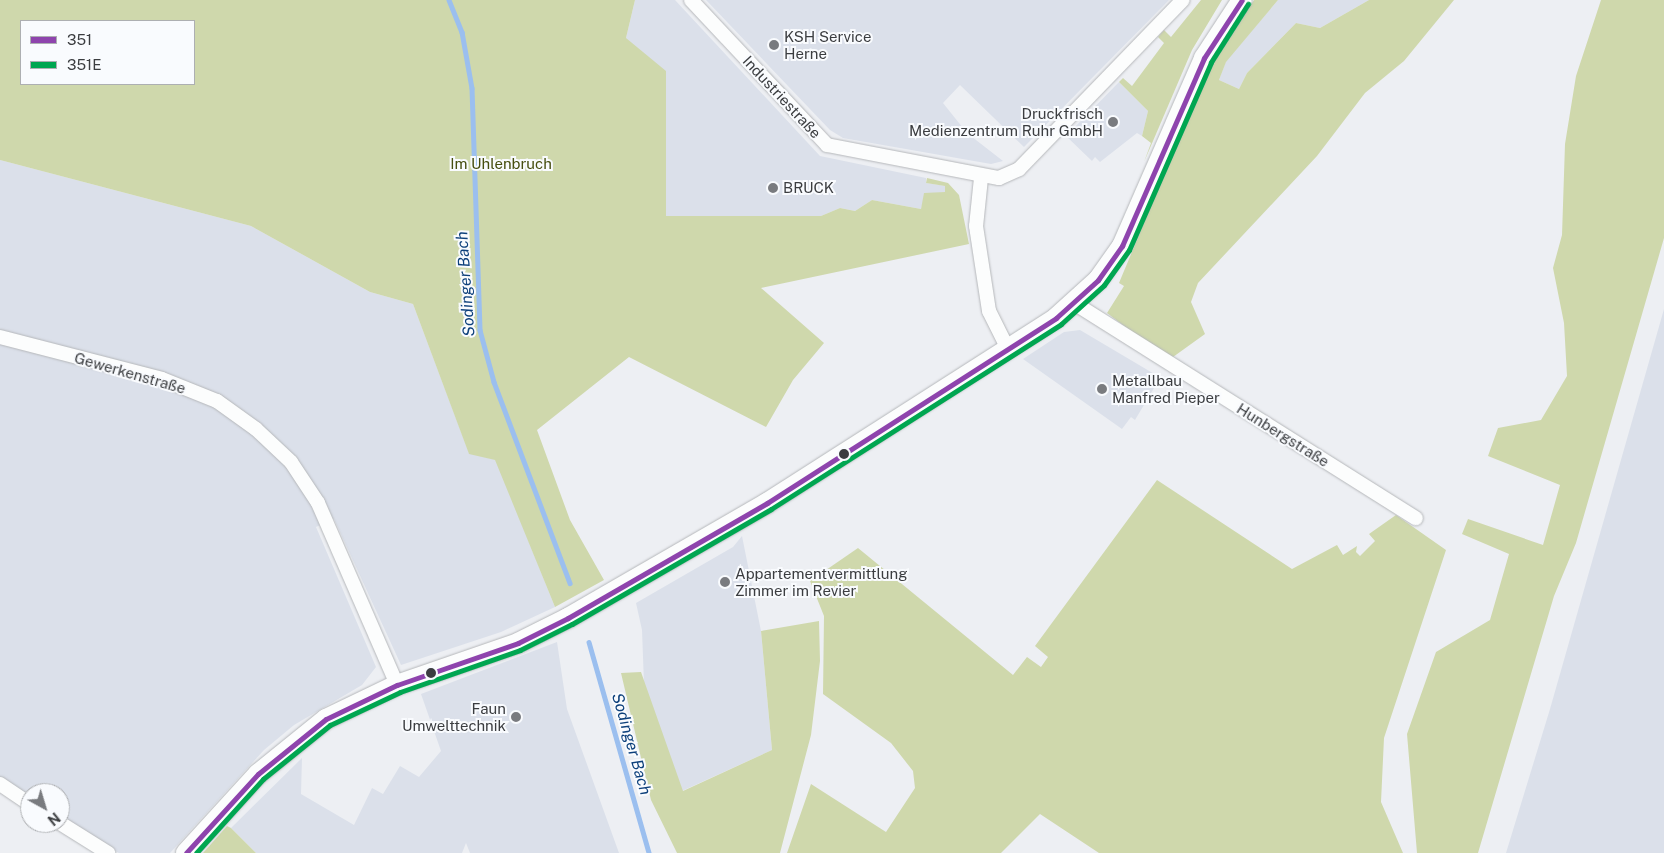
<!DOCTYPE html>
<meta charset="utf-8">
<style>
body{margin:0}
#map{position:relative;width:1664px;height:853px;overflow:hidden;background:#edeff3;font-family:"Public Sans",sans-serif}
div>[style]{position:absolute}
.built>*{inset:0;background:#dbe0ea}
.green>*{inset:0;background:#cfd8ac}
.stream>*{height:4.5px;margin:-2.25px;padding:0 2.25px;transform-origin:2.25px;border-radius:2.25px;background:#9bbfef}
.roads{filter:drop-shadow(0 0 1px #b5b7ba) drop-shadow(0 0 1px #b5b7ba)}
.street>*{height:14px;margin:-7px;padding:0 7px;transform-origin:7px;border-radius:7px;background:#fcfdfd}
.secondary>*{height:20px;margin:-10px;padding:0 10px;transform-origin:10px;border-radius:10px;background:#fcfdfd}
.bus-1>*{height:5px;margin:-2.5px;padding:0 2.5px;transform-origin:2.5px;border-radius:2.5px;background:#8e44ad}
.bus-2>*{height:5px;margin:-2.5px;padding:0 2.5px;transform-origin:2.5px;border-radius:2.5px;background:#00a651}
.dots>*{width:14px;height:14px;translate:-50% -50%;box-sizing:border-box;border:2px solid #f9fbfe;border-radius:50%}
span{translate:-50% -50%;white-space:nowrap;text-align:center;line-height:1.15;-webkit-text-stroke:4px #f9fbfe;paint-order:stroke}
.poi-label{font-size:15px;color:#3b3d40}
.left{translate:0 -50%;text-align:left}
.right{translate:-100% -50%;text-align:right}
.street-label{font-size:15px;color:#3b3d40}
.park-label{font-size:15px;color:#464e0f}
.water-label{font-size:16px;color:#0d407b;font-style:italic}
.legend{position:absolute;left:20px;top:20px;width:175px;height:65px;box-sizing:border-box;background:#f9fbfe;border:1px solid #adafb2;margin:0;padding:6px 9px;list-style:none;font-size:15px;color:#3b3d40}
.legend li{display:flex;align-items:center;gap:10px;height:25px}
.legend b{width:25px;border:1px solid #adafb2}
.north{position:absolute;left:20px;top:783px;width:50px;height:50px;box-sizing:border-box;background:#f9fbfe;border:1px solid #adafb2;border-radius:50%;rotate:141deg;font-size:14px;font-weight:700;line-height:20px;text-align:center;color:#3b3d40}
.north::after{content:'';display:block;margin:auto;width:18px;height:22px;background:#797b7f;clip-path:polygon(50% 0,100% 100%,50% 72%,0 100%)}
</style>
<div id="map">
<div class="built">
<i style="clip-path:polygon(635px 0,675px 0,820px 156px,926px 178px,926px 183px,946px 186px,945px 192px,925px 196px,921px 209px,872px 200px,855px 211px,840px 208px,821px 216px,666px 216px,626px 38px)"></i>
<i style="clip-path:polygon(706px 0,1169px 0,1024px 147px,960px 85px,943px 103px,967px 133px,1003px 161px,991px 164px,843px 138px,830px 130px)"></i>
<i style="clip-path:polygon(1278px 0,1369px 0,1320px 28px,1296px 23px,1247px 73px,1239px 89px,1219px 80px,1226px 61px)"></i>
<i style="clip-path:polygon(1119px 82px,1148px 111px,1142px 136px,1137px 133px,1100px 162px,1095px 157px,1092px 161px,1066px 136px)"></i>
<i style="clip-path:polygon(0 160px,251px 226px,370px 292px,413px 304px,469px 453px,496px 460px,555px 607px,501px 632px,401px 665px,334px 519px,316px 527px,376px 667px,362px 685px,294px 725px,264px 750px,170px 853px,119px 853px,60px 819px,60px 793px,30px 793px,30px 801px,0 781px)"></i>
<i style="clip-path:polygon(1664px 309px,1664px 853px,1506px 853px,1550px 709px)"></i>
<i style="clip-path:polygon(1080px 330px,1156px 375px,1150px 385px,1154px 388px,1135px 420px,1131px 417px,1122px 429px,1023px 359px,1064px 332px)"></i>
<i style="clip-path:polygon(742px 536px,761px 631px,772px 750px,682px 791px,644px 684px,642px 630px,636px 603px,733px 547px)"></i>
<i style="clip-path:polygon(557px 642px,567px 709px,619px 853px,470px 853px,466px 843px,462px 853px,256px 853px,231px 828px,302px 758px,301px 794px,354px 825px,372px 788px,383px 794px,400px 766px,419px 777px,441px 751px,421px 694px)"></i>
</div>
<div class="green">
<i style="clip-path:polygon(evenodd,0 0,635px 0,626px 38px,666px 71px,666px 216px,821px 216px,840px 208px,855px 211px,872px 200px,921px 209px,924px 193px,945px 192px,945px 186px,926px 183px,927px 178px,948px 183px,959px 195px,969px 244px,761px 288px,824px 343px,793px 380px,766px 427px,629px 357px,537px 430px,570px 520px,604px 580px,555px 607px,495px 460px,469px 454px,413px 304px,370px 292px,251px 226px,0 160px,0 0,21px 21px,194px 21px,194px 84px,21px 84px,21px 21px)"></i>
<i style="clip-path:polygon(1201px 0,1222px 0,1192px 50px,1144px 162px,1151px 143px,1142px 136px,1148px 111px,1119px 82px,1123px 78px,1132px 86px,1164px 43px,1158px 37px,1164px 30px,1171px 37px)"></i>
<i style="clip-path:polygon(1254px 0,1278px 0,1226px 62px,1219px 80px,1239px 89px,1247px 73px,1296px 23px,1320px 28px,1369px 0,1454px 0,1404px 61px,1365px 93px,1317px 156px,1198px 283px,1191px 302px,1205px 334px,1173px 357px,1165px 357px,1107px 313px,1124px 286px,1119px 283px,1209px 67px)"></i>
<i style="clip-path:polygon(1601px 0,1664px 0,1664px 238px,1576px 543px,1554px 596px,1478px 853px,1417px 853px,1407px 734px,1436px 652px,1490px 620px,1509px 554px,1462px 534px,1468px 519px,1543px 545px,1560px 485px,1488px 456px,1498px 428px,1541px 420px,1567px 376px,1564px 323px,1553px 268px,1562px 235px,1565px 144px,1576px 76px)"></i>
<i style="clip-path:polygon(1157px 480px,1292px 569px,1337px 545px,1343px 555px,1357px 546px,1356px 552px,1360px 556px,1375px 541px,1369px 534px,1396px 515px,1446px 550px,1384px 738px,1381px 802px,1403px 853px,1099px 853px,1040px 814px,1001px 853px,787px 853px,811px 784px,886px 832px,915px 788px,913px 771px,891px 743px,823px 694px,824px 616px,810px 581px,858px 548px,1013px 675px,1027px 657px,1041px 667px,1048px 657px,1035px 646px)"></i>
<i style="clip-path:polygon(819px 621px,820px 661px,811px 735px,780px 853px,677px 853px,651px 800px,621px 673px,641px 672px,683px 791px,772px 750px,761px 631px)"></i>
<i style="clip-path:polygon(227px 826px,231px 828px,256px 853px,203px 853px)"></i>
</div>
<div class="stream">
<i style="left:449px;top:0;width:35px;rotate:68deg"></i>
<i style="left:462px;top:32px;width:57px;rotate:79.9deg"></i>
<i style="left:472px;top:88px;width:242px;rotate:88.1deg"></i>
<i style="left:480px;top:330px;width:54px;rotate:74.9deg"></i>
<i style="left:494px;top:382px;width:215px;rotate:69.3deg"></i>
<i style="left:589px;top:642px;width:219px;rotate:74.1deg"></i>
</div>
<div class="roads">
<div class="street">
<i style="left:691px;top:0;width:199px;rotate:46.8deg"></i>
<i style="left:827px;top:145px;width:175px;rotate:10.9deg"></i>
<i style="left:999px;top:178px;width:22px;rotate:-24deg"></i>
<i style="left:1019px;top:169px;width:235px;rotate:-45.9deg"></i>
<i style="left:981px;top:178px;width:48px;rotate:95.9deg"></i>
<i style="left:976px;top:226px;width:86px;rotate:81.3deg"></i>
<i style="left:989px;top:311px;width:42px;rotate:63.4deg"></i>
<i style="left:1074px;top:303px;width:404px;rotate:32.2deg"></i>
<i style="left:0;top:337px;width:167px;rotate:14.5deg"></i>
<i style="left:162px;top:379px;width:59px;rotate:21.8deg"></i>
<i style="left:217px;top:401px;width:48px;rotate:35.7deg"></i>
<i style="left:256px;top:429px;width:48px;rotate:43.3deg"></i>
<i style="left:291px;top:462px;width:49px;rotate:56.6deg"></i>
<i style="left:318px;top:503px;width:198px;rotate:66.5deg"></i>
<i style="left:0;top:784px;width:36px;rotate:34deg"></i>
<i style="left:60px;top:823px;width:57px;rotate:32deg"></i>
</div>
<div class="secondary">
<i style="left:186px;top:853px;width:107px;rotate:-47.7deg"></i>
<i style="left:258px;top:774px;width:87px;rotate:-39deg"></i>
<i style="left:326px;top:719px;width:79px;rotate:-25.6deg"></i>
<i style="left:397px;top:685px;width:128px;rotate:-19.1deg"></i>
<i style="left:518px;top:643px;width:56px;rotate:-26.6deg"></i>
<i style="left:568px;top:618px;width:230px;rotate:-30deg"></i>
<i style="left:767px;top:503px;width:343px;rotate:-32.6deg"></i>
<i style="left:1056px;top:318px;width:57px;rotate:-42.1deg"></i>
<i style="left:1098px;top:280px;width:42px;rotate:-54.8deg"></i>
<i style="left:1122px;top:246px;width:205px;rotate:-66.4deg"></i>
<i style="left:1204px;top:58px;width:69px;rotate:-56.8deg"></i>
</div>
</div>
<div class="bus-1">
<i style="left:186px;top:853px;width:107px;rotate:-47.7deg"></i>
<i style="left:258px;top:774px;width:87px;rotate:-39deg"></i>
<i style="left:326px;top:719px;width:79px;rotate:-25.6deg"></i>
<i style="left:397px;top:685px;width:128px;rotate:-19.1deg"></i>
<i style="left:518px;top:643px;width:56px;rotate:-26.6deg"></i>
<i style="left:568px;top:618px;width:230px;rotate:-30deg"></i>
<i style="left:767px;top:503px;width:343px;rotate:-32.6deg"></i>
<i style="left:1056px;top:318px;width:57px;rotate:-42.1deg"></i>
<i style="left:1098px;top:280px;width:42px;rotate:-54.8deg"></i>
<i style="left:1122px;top:246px;width:205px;rotate:-66.4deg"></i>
<i style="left:1204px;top:58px;width:69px;rotate:-56.8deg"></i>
</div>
<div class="bus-2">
<i style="left:196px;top:853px;width:100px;rotate:-47.8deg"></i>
<i style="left:263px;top:779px;width:86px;rotate:-38.9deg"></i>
<i style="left:330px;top:725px;width:77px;rotate:-25.2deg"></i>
<i style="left:400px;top:692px;width:127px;rotate:-19.3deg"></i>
<i style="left:520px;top:650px;width:58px;rotate:-26.6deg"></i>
<i style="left:572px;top:624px;width:230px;rotate:-30deg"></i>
<i style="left:771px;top:509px;width:344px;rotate:-32.5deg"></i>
<i style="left:1061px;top:324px;width:58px;rotate:-42.2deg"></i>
<i style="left:1104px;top:285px;width:43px;rotate:-54.5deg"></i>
<i style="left:1129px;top:250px;width:205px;rotate:-66.4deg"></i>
<i style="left:1211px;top:62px;width:69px;rotate:-57.5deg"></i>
</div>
<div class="dots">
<i style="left:774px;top:45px;background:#797b7f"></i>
<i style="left:1113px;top:122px;background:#797b7f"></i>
<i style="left:773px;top:188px;background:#797b7f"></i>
<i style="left:1102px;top:389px;background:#797b7f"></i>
<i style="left:844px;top:454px;background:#3b3d40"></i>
<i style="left:725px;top:582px;background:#797b7f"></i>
<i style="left:431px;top:673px;background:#3b3d40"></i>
<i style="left:516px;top:717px;background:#797b7f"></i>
</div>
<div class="poi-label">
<span class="left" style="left:784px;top:45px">KSH Service<br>Herne</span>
<span class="right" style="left:1103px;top:122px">Druckfrisch<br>Medienzentrum Ruhr GmbH</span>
<span class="left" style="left:783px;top:188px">BRUCK</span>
<span class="left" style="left:1112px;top:389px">Metallbau<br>Manfred Pieper</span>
<span class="left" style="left:735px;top:582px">Appartementvermittlung<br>Zimmer im Revier</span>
<span class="right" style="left:506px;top:717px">Faun<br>Umwelttechnik</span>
</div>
<div class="street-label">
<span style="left:782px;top:97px;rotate:47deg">Industriestraße</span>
<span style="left:130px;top:373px;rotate:16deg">Gewerkenstraße</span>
<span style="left:1283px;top:435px;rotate:32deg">Hunbergstraße</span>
</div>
<div class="park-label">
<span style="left:501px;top:164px">Im Uhlenbruch</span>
</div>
<div class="water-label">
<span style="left:466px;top:284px;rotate:-94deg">Sodinger Bach</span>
<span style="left:631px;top:744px;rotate:74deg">Sodinger Bach</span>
</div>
<ul class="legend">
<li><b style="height:6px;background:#8e44ad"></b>351</li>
<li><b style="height:6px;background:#00a651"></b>351E</li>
</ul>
<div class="north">N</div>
</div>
